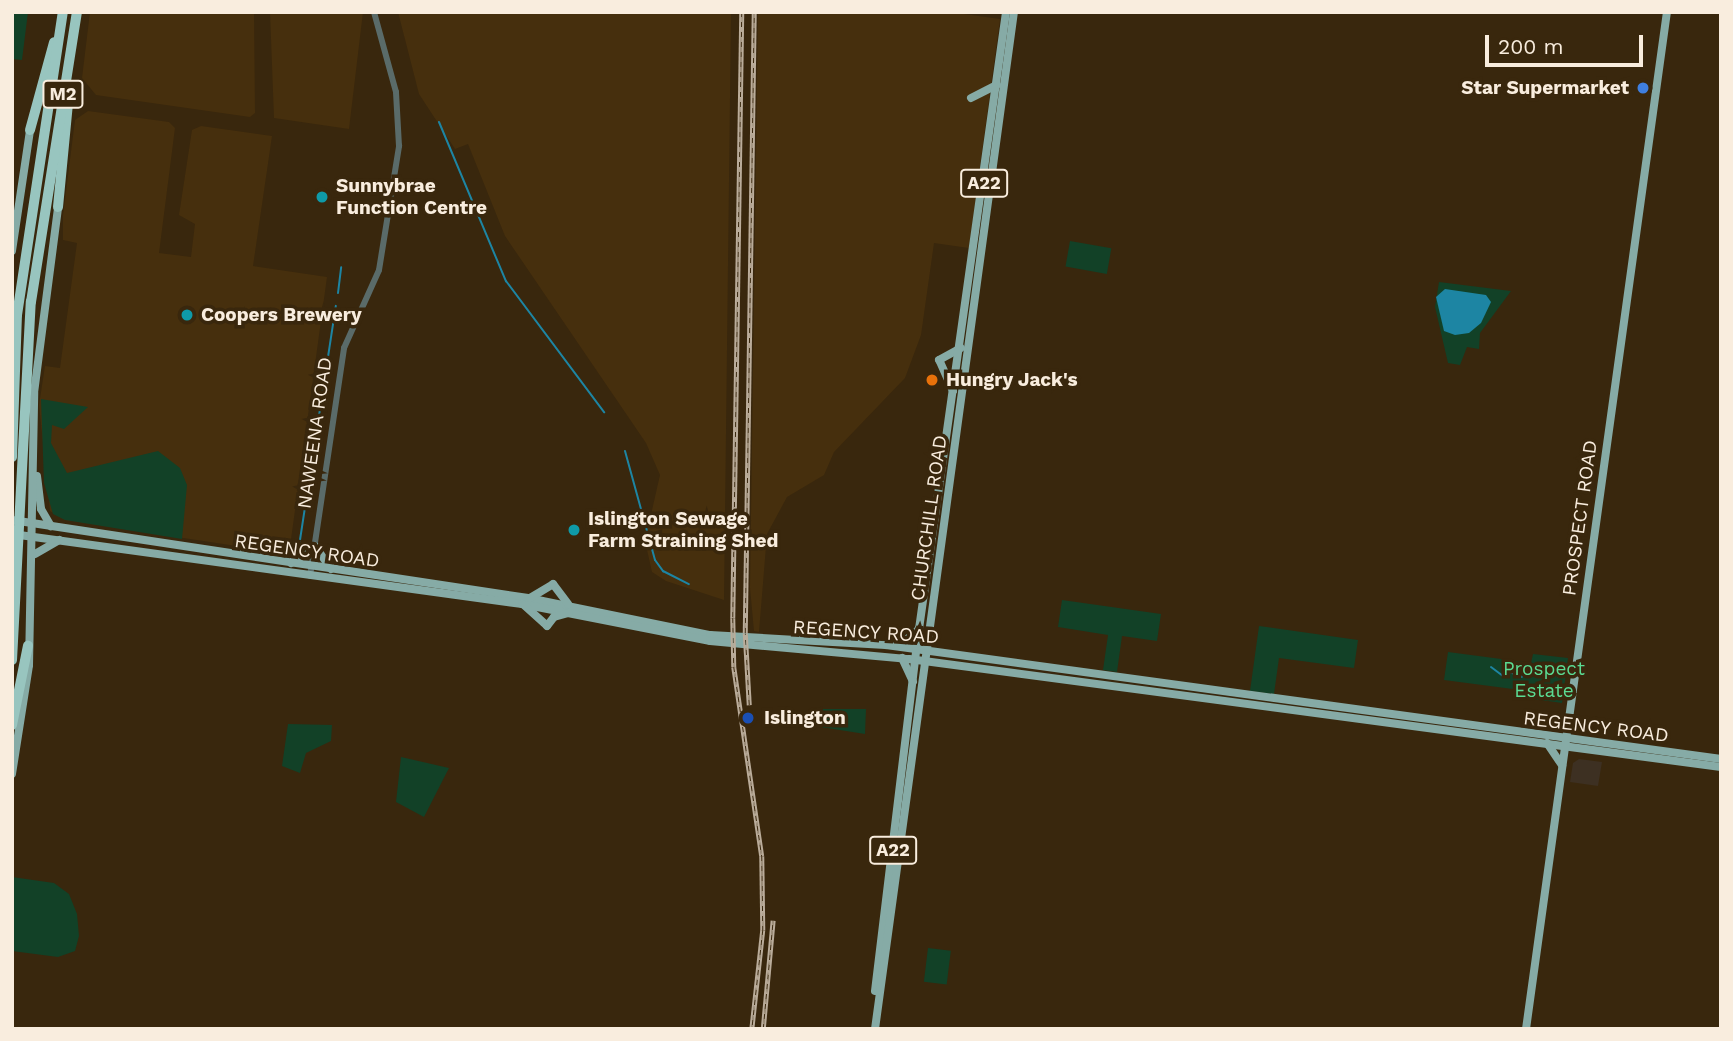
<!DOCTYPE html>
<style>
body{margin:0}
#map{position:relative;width:1733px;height:1041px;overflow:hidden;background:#39270d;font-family:"Work Sans",sans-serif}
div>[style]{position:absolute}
.commercial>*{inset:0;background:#3d3022}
.built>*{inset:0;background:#462f0d}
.green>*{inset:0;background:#124127;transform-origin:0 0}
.water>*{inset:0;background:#1d85a3}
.stream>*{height:2px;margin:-1px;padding:0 1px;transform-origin:1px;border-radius:1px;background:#1d85a3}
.minor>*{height:6px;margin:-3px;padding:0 3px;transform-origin:3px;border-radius:3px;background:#5a6b69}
.major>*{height:8px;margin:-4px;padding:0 4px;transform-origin:4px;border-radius:4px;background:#86aba6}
.highway>*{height:10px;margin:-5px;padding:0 5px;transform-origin:5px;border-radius:5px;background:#98c5bf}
.rail>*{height:4.5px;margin-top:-2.25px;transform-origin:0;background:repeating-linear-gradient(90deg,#39270d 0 5px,#baac9a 0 10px);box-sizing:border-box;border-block:2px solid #baac9a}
.dots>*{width:19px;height:19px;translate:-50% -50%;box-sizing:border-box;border:4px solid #39270d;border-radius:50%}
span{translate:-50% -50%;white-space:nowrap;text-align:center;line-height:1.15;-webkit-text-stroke:7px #39270d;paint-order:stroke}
.shield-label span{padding:2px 5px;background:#39270d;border:2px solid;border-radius:5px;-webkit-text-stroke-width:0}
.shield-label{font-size:18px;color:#f9edde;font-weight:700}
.poi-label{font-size:19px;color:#f9edde;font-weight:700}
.right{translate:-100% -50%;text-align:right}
.left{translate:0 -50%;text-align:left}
.street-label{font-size:19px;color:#f9edde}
.park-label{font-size:19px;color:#5bdb93}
.frame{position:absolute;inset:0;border:14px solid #f9edde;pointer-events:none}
.scale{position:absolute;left:1485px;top:35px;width:158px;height:32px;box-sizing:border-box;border:4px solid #f9edde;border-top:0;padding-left:9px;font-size:21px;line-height:24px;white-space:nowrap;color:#f9edde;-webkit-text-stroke:5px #39270d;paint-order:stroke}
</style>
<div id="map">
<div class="commercial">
<i style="clip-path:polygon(1579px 759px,1602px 762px,1598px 786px,1570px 782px,1573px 763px)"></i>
</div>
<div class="built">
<i style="clip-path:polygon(90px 12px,254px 12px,255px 113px,250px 117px,96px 95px,82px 78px)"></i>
<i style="clip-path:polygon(270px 12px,363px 12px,349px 129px,274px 118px)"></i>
<i style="clip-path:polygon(398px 12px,731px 12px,724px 600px,666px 581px,652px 572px,645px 541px,660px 475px,646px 443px,505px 236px,468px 144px,455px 149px,419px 94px)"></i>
<i style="clip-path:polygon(758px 12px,950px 12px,1000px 19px,969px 248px,934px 243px,921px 335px,905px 378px,834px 452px,824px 475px,787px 497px,767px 534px,759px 632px,754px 631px,750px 588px)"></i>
<i style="clip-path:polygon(88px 111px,169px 122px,175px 128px,159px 253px,191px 257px,195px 224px,179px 215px,192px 130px,201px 126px,272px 136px,253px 266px,327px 277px,289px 554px,65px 520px,50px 511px,39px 405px,45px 366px,60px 368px,77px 243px,63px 240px,63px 215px,75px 120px)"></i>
</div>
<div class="green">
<i style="clip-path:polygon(12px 12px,28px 12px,22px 60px,12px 59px)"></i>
<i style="left:1070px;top:241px;width:42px;height:26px;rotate:10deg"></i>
<i style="clip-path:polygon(1439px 282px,1511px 291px,1480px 333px,1479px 349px,1467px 347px,1460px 365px,1448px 363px,1435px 307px)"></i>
<i style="clip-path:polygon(41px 399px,88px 407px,64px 429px,52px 425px,51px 443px,67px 473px,158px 451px,180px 468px,187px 485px,182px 539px,65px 520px,53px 514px,44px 483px)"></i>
<i style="clip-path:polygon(1062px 600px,1161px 614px,1157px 641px,1122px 636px,1117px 672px,1103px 670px,1108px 635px,1058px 627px)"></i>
<i style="clip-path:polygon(1259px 626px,1358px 640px,1354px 668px,1279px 658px,1274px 694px,1250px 691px)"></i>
<i style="clip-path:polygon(1448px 652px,1531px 663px,1533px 654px,1568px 658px,1562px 703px,1527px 698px,1527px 691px,1444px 680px)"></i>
<i style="clip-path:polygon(819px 709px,866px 709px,865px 734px,821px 727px)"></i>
<i style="clip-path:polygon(288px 724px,332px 725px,331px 741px,306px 753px,300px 773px,282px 766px)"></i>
<i style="clip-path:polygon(401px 757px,449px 768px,424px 817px,396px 802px)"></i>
<i style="clip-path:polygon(12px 877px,54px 883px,69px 894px,77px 914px,79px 936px,75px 951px,58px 957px,12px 951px)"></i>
<i style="left:928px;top:948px;width:23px;height:34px;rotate:7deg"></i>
</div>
<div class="water">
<i style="clip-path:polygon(1445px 289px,1486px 295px,1491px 302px,1481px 323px,1469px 333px,1455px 335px,1444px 331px,1436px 297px)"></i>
</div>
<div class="stream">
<i style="left:439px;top:122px;width:173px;rotate:67.2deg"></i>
<i style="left:506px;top:281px;width:164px;rotate:53.2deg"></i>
<i style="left:338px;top:293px;width:26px;rotate:-83deg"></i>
<i style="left:625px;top:451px;width:113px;rotate:74.6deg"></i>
<i style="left:655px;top:560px;width:14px;rotate:54deg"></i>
<i style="left:663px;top:571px;width:29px;rotate:27deg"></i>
<i style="left:298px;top:553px;width:250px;rotate:-81.3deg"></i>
<i style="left:1491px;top:667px;width:15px;rotate:37deg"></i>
<i style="left:1503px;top:676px;width:8px;rotate:-30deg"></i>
<i style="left:1510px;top:672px;width:12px;rotate:24deg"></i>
<i style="left:1521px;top:677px;width:24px;rotate:-28deg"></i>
<i style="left:1542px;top:666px;width:20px;rotate:33deg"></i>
</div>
<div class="minor">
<i style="left:310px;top:576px;width:231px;rotate:-81.5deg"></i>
<i style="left:344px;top:348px;width:85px;rotate:-65.8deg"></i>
<i style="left:379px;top:270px;width:126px;rotate:-80.8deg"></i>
<i style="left:399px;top:146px;width:54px;rotate:-93.2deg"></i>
<i style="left:396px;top:92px;width:83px;rotate:-105.4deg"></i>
</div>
<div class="major">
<i style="left:971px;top:98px;width:29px;rotate:-27deg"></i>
<i style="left:12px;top:251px;width:122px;rotate:-81.5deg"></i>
<i style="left:953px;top:391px;width:34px;rotate:-114deg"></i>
<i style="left:939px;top:360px;width:25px;rotate:-29deg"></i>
<i style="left:37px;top:476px;width:33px;rotate:83deg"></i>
<i style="left:41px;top:509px;width:20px;rotate:60deg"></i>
<i style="left:12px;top:520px;width:522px;rotate:8.6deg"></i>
<i style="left:528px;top:598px;width:186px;rotate:11.5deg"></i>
<i style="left:710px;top:635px;width:176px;rotate:3.3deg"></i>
<i style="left:886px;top:645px;width:843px;rotate:7.77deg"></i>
<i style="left:12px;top:534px;width:515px;rotate:7.82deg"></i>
<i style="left:522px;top:604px;width:192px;rotate:11.1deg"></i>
<i style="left:710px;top:641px;width:200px;rotate:5.2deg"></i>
<i style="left:909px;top:659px;width:819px;rotate:7.58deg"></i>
<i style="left:35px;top:554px;width:28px;rotate:-30deg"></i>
<i style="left:291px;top:563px;width:17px;rotate:-25deg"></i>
<i style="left:306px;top:556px;width:13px;rotate:-48deg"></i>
<i style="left:315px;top:546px;width:28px;rotate:55deg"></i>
<i style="left:530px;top:598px;width:27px;rotate:-31deg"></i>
<i style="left:553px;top:584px;width:25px;rotate:53deg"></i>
<i style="left:524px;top:605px;width:31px;rotate:42deg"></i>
<i style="left:547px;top:626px;width:11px;rotate:-52deg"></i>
<i style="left:554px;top:617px;width:15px;rotate:-16deg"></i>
<i style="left:891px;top:644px;width:17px;rotate:-17deg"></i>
<i style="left:907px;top:639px;width:16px;rotate:-40deg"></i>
<i style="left:902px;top:658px;width:26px;rotate:65deg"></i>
<i style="left:1547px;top:743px;width:27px;rotate:56deg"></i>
<i style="left:12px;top:774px;width:110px;rotate:-81.1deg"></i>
<i style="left:29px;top:665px;width:272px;rotate:-88.9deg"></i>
<i style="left:34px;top:393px;width:188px;rotate:-82.6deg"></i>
<i style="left:875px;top:991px;width:365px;rotate:-83.1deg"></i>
<i style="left:919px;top:629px;width:623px;rotate:-81.97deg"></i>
<i style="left:875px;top:1029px;width:1026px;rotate:-82.22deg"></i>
<i style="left:1526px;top:1029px;width:1027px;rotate:-82.11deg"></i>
</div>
<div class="highway">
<i style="left:30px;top:130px;width:91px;rotate:-74.7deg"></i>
<i style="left:58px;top:207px;width:115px;rotate:-84.5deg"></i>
<i style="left:12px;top:457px;width:142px;rotate:-88deg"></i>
<i style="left:17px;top:315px;width:306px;rotate:-81.4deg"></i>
<i style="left:12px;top:660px;width:359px;rotate:-87deg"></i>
<i style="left:31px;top:302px;width:294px;rotate:-81deg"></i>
<i style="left:12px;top:725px;width:81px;rotate:-78.6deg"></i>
</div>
<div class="rail">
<i style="left:742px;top:12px;width:606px;rotate:90.85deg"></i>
<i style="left:733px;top:618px;width:49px;rotate:88.8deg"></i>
<i style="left:734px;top:667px;width:191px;rotate:81.6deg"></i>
<i style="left:762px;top:856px;width:74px;rotate:89.2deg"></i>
<i style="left:763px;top:930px;width:100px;rotate:96.3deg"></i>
<i style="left:749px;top:705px;width:72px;rotate:-93.2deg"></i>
<i style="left:745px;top:633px;width:621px;rotate:-89.17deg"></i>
<i style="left:763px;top:1029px;width:109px;rotate:-84.8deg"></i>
</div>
<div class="dots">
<i style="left:1643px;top:88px;background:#3f7fe0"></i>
<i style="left:322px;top:197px;background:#0f9aa8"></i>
<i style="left:187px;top:315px;background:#0f9aa8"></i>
<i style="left:932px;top:380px;background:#e8710a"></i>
<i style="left:574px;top:530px;background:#0f9aa8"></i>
<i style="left:748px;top:718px;background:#1a4fb4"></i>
</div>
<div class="shield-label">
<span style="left:63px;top:94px">M2</span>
<span style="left:984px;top:183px">A22</span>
<span style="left:893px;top:850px">A22</span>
</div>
<div class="poi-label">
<span class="right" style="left:1629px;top:88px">Star Supermarket</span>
<span class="left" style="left:336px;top:197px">Sunnybrae<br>Function Centre</span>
<span class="left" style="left:201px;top:315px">Coopers Brewery</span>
<span class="left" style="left:946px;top:380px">Hungry Jack's</span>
<span class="left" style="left:588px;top:530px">Islington Sewage<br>Farm Straining Shed</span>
<span class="left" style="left:764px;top:718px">Islington</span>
</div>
<div class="street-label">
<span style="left:315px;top:433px;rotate:-82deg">NAWEENA ROAD</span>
<span style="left:929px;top:518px;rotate:-82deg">CHURCHILL ROAD</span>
<span style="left:1580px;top:518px;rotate:-82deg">PROSPECT ROAD</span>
<span style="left:307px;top:551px;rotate:8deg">REGENCY ROAD</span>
<span style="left:866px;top:632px;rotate:4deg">REGENCY ROAD</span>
<span style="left:1596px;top:727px;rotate:7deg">REGENCY ROAD</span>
</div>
<div class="park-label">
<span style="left:1544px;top:680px">Prospect<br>Estate</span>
</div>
<div class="frame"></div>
<div class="scale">200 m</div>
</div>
